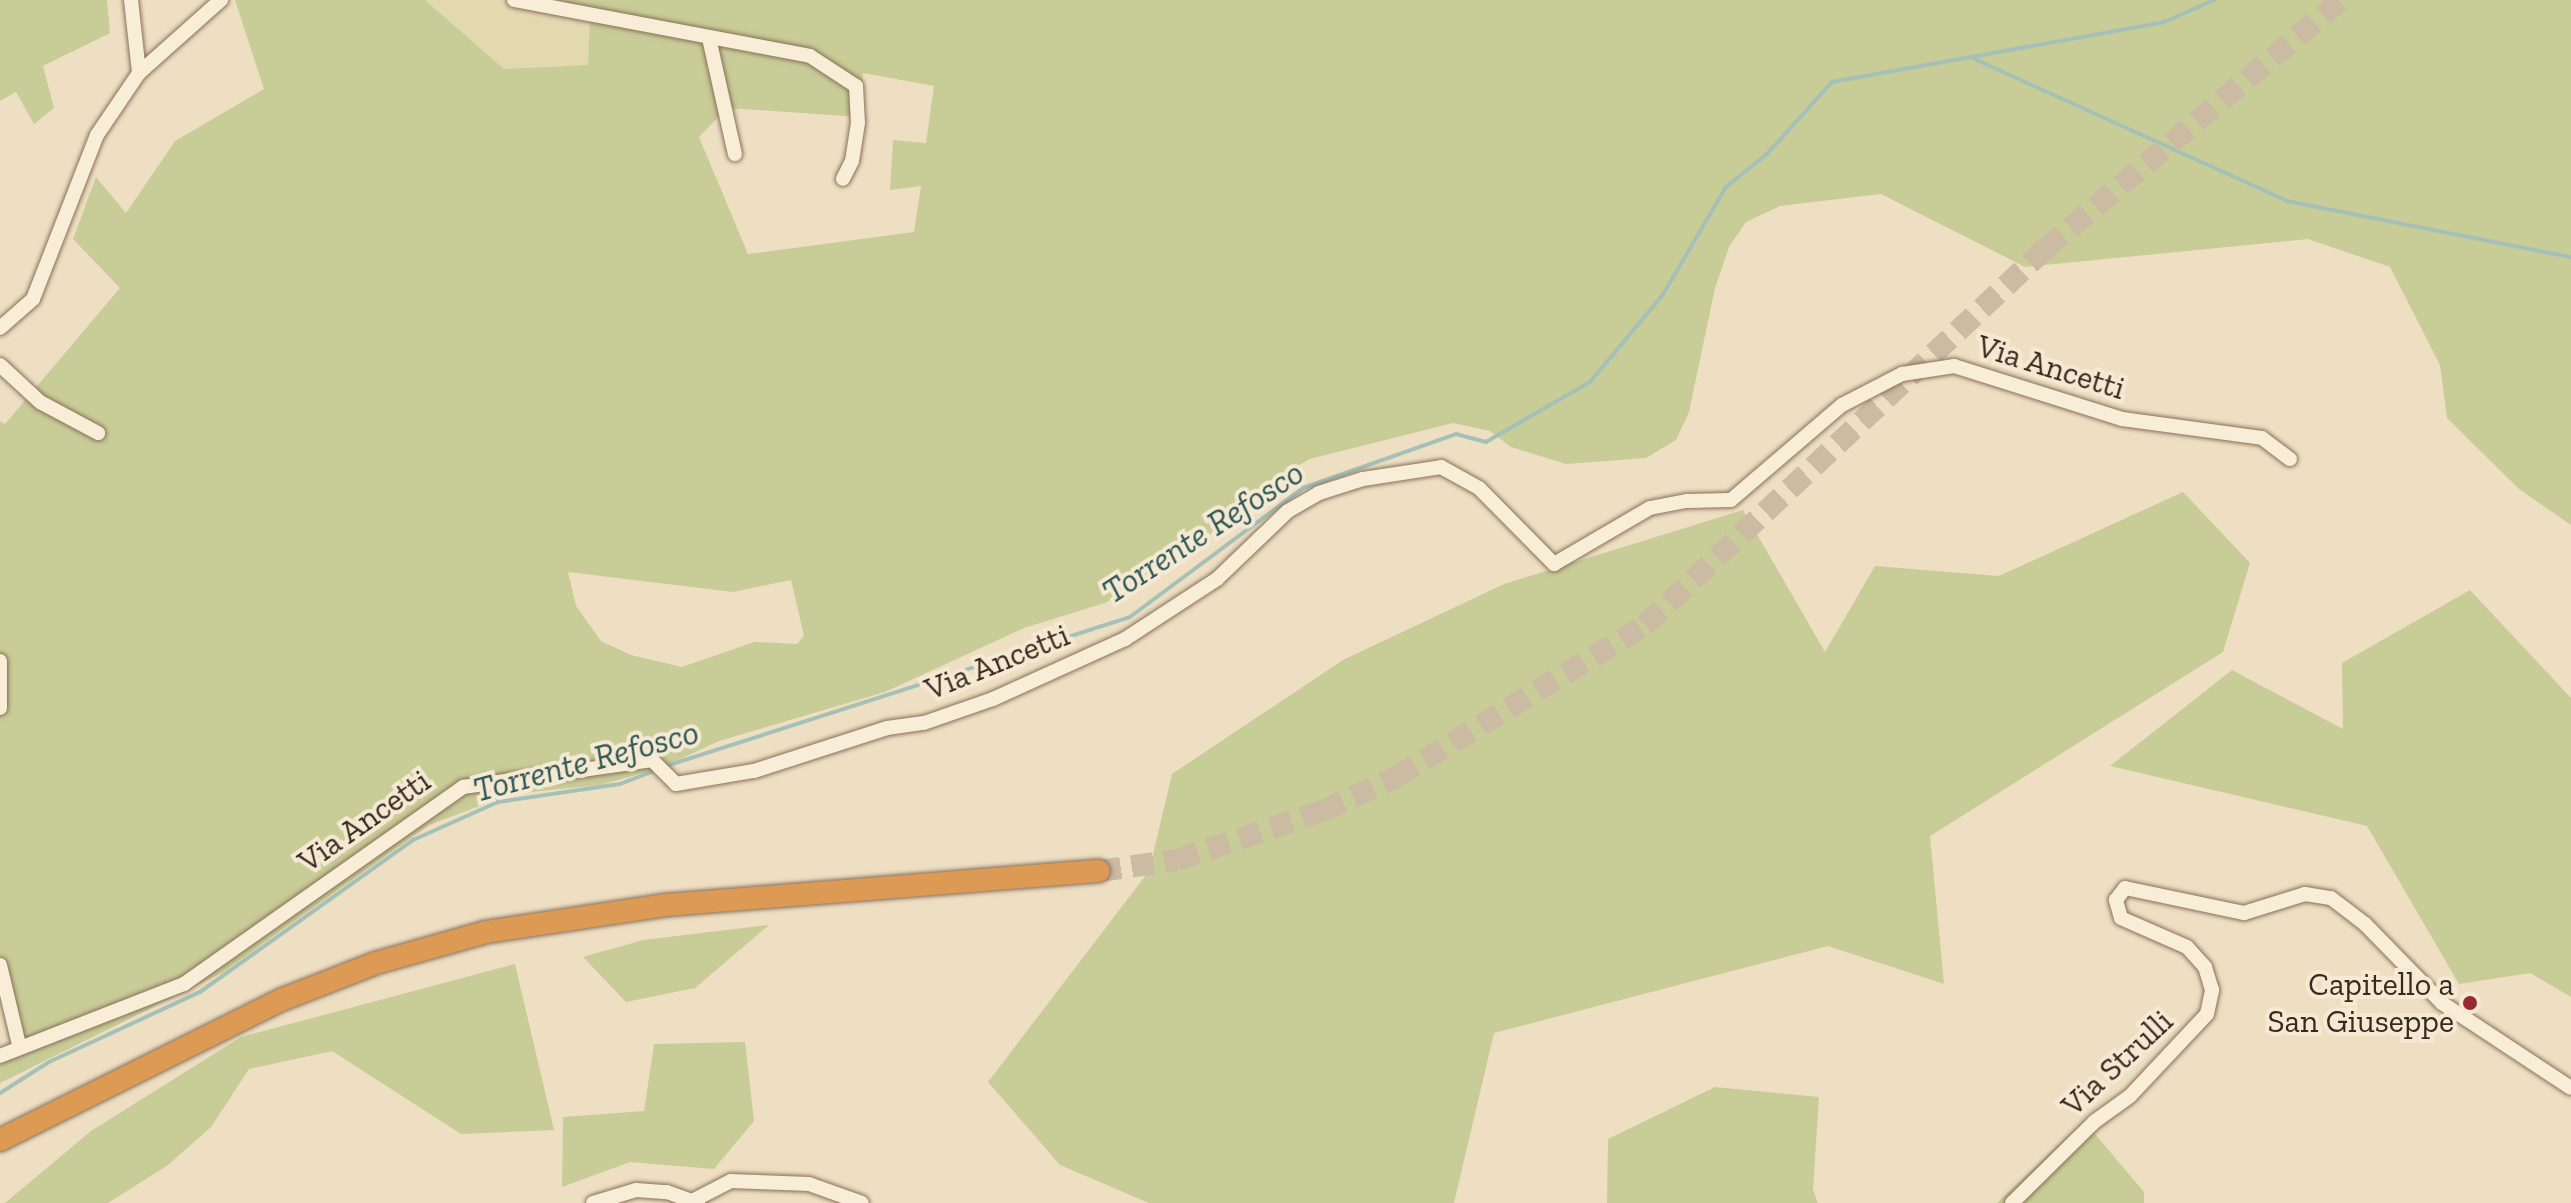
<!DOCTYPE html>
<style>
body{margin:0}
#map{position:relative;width:2571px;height:1203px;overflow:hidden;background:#eedfc3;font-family:"Zilla Slab",serif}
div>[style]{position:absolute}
.farmland>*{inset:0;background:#e3d9b0}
.green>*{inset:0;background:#c8cc97}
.stream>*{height:4px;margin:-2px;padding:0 2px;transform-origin:2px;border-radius:2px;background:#a5c1b7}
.highway-tunnel>*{height:22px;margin-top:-11px;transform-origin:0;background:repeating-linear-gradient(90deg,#cabba2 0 22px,transparent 0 33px)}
.roads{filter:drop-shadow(0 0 2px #88705a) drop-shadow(0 0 2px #88705a)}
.minor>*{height:14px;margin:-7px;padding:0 7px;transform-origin:7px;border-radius:7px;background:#f8edd6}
.highway>*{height:22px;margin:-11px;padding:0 11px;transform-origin:11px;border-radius:11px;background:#dc9a54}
.dots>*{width:22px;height:22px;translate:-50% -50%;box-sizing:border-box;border:4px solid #f5e9d3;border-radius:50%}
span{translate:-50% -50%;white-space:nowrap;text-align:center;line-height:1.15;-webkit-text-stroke:8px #f5e9d3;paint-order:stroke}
.street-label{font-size:32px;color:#38291e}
.poi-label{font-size:32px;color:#38291e}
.right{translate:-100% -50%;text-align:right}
.water-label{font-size:34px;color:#2d5753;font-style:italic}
</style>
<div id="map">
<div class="farmland">
<i style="clip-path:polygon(425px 0,548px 0,590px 16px,588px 65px,504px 69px)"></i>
</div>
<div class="green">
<i style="clip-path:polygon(0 0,107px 0,110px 33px,43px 66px,54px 108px,34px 124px,16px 92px,0 101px)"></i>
<i style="clip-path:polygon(evenodd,235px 0,425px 0,504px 69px,588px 65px,590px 16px,548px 0,2571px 0,2571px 525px,2519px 489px,2447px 418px,2440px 365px,2390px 267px,2308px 239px,2025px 267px,1881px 194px,1780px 206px,1746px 222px,1729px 247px,1715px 288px,1689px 412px,1676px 440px,1646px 458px,1566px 464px,1511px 447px,1490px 431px,1453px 423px,1310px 459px,1285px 473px,1175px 565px,1105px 603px,1024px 628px,885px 692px,719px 741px,661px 768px,600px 785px,512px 794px,429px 825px,222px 973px,0 1083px,0 1060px,15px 1049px,15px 1019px,0 955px,0 421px,5px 424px,120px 288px,73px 239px,96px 177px,126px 213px,175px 141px,264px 89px,235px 0,863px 73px,934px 86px,926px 143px,893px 140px,890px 190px,921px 186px,914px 232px,748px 254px,699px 137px,727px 108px,860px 117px,863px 73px,235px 0,568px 572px,733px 592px,791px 580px,804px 636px,797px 644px,754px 642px,682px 667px,631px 655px,601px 641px,576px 606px,568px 572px)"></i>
<i style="clip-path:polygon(2183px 492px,2250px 563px,2223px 652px,1930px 836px,1944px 984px,1828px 946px,1494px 1033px,1454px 1203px,1149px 1203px,1060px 1165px,988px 1082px,1149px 871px,1172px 774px,1343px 660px,1504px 584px,1743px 510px,1825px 652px,1875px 566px,1999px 576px)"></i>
<i style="clip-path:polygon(2470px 590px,2571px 698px,2571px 997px,2530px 973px,2459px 984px,2367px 826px,2110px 766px,2232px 670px,2343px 729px,2342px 663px)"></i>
<i style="clip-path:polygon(769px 925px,695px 988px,626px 1002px,583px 957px,643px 940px)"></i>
<i style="clip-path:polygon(515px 964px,554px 1130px,461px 1134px,332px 1051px,249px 1069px,211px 1127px,168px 1165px,108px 1203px,5px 1203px,91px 1131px,241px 1037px)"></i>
<i style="clip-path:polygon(745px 1042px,754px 1121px,714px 1169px,630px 1162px,562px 1187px,563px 1117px,644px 1111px,654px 1044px)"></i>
<i style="clip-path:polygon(1715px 1087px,1819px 1097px,1813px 1190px,1818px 1203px,1607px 1203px,1608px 1139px)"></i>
<i style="clip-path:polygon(2084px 1121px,2144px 1192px,2144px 1203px,1997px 1203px)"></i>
</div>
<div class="stream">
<i style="left:1970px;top:57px;width:348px;rotate:24.4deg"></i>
<i style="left:2287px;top:201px;width:289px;rotate:11.2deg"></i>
<i style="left:666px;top:766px;width:487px;rotate:-17.8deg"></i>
<i style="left:1130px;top:617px;width:216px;rotate:-36.7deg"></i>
<i style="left:1303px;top:488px;width:162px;rotate:-19.4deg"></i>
<i style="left:1456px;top:434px;width:31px;rotate:15deg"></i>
<i style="left:1486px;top:442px;width:120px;rotate:-30deg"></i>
<i style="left:1590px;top:382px;width:112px;rotate:-50.1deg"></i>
<i style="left:1662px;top:296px;width:126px;rotate:-59.6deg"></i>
<i style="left:1726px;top:187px;width:53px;rotate:-38.8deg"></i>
<i style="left:1767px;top:154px;width:97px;rotate:-47.9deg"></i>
<i style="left:1832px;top:82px;width:337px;rotate:-10.2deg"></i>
<i style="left:2164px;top:22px;width:55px;rotate:-23.7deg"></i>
<i style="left:0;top:1093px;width:58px;rotate:-32.3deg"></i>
<i style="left:49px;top:1062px;width:166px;rotate:-24.9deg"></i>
<i style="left:200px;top:992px;width:262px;rotate:-35.5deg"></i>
<i style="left:413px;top:840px;width:93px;rotate:-24.1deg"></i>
<i style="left:498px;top:802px;width:123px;rotate:-8.4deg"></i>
<i style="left:620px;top:784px;width:40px;rotate:-21deg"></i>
</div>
<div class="highway-tunnel">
<i style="left:1099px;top:871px;width:79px;rotate:-8deg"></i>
<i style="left:1177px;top:860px;width:154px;rotate:-18.6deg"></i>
<i style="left:1323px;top:811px;width:81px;rotate:-25deg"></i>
<i style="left:1396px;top:777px;width:292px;rotate:-31.4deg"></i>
<i style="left:1645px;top:625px;width:549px;rotate:-43.23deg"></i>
<i style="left:2045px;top:249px;width:387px;rotate:-40.1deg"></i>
</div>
<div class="roads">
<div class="minor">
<i style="left:131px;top:0;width:73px;rotate:83.7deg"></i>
<i style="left:514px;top:0;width:301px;rotate:10.7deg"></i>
<i style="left:810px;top:56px;width:55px;rotate:33.1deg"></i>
<i style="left:856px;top:86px;width:37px;rotate:87deg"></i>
<i style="left:858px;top:123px;width:38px;rotate:99deg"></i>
<i style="left:852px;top:161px;width:20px;rotate:117deg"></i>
<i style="left:709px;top:38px;width:119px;rotate:77.4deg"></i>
<i style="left:0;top:328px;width:44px;rotate:-41.3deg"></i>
<i style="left:33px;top:299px;width:176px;rotate:-68.7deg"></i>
<i style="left:97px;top:135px;width:75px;rotate:-55.9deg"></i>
<i style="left:139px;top:73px;width:110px;rotate:-41.7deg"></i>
<i style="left:0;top:365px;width:54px;rotate:42.8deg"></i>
<i style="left:40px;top:402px;width:66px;rotate:28.1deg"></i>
<i style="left:0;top:661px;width:47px;rotate:90deg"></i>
<i style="left:0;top:965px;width:82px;rotate:76.6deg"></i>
<i style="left:0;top:1056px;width:198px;rotate:-21.4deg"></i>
<i style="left:184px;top:984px;width:342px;rotate:-35.2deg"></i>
<i style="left:463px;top:787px;width:191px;rotate:-8.1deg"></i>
<i style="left:652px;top:760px;width:34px;rotate:45deg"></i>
<i style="left:676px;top:784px;width:79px;rotate:-9.5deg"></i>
<i style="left:754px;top:771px;width:140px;rotate:-17.9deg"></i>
<i style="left:887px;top:728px;width:37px;rotate:-8deg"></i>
<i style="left:924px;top:723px;width:73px;rotate:-19.2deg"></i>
<i style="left:993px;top:699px;width:145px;rotate:-24.4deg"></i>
<i style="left:1125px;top:639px;width:110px;rotate:-33.1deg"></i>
<i style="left:1217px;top:579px;width:98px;rotate:-43.8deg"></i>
<i style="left:1288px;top:511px;width:36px;rotate:-30deg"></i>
<i style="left:1319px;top:493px;width:46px;rotate:-17.7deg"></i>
<i style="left:1363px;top:479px;width:79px;rotate:-8.7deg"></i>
<i style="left:1441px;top:467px;width:43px;rotate:28.9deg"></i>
<i style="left:1479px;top:488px;width:107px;rotate:45.4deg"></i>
<i style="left:1554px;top:564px;width:111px;rotate:-30.3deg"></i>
<i style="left:1650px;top:508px;width:38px;rotate:-11deg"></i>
<i style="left:1687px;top:501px;width:44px;rotate:-1.3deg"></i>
<i style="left:1731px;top:500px;width:146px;rotate:-40.6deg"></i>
<i style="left:1842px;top:405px;width:68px;rotate:-27.3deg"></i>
<i style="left:1902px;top:374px;width:53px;rotate:-8.7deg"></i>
<i style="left:1954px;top:366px;width:176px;rotate:17.5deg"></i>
<i style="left:2122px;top:419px;width:141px;rotate:7.7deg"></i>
<i style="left:2262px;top:438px;width:35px;rotate:37deg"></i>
<i style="left:694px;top:1200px;width:42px;rotate:-27.2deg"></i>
<i style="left:731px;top:1181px;width:78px;rotate:2.2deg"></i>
<i style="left:809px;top:1184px;width:56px;rotate:19.7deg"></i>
<i style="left:593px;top:1203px;width:45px;rotate:-16.8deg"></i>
<i style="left:636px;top:1190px;width:31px;rotate:4deg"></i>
<i style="left:667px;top:1192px;width:33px;rotate:20deg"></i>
<i style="left:2012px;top:1203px;width:115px;rotate:-44.6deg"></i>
<i style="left:2094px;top:1122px;width:44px;rotate:-35.8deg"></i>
<i style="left:2130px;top:1096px;width:112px;rotate:-46.8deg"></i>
<i style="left:2207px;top:1014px;width:25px;rotate:-78deg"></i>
<i style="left:2212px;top:990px;width:24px;rotate:-107deg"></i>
<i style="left:2205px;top:967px;width:27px;rotate:-132deg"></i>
<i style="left:2187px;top:947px;width:72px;rotate:-156.3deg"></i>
<i style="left:2121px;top:918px;width:19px;rotate:-106deg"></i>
<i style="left:2116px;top:900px;width:15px;rotate:-53deg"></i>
<i style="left:2125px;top:888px;width:122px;rotate:11.9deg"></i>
<i style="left:2244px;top:913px;width:64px;rotate:-17.3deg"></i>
<i style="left:2305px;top:894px;width:26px;rotate:9deg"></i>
<i style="left:2331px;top:898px;width:43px;rotate:37.4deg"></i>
<i style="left:2365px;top:924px;width:110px;rotate:45.7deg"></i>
<i style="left:2442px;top:1003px;width:154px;rotate:33.4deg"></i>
</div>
<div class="highway">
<i style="left:0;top:1140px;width:314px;rotate:-26.5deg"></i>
<i style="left:281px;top:1000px;width:102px;rotate:-21.3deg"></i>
<i style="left:376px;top:963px;width:114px;rotate:-15.7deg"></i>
<i style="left:486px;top:932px;width:182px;rotate:-8.5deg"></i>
<i style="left:666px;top:905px;width:434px;rotate:-4.5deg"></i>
</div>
</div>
<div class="dots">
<i style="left:2470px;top:1003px;background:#962a30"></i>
</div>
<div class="street-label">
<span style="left:2051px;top:367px;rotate:17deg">Via Ancetti</span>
<span style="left:997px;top:662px;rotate:-22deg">Via Ancetti</span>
<span style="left:364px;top:821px;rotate:-35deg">Via Ancetti</span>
<span style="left:2117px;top:1063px;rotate:-43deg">Via Strulli</span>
</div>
<div class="poi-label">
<span class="right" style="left:2454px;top:1003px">Capitello a<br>San Giuseppe</span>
</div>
<div class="water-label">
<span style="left:1203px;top:532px;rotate:-33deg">Torrente Refosco</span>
<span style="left:586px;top:761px;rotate:-15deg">Torrente Refosco</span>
</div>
</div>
